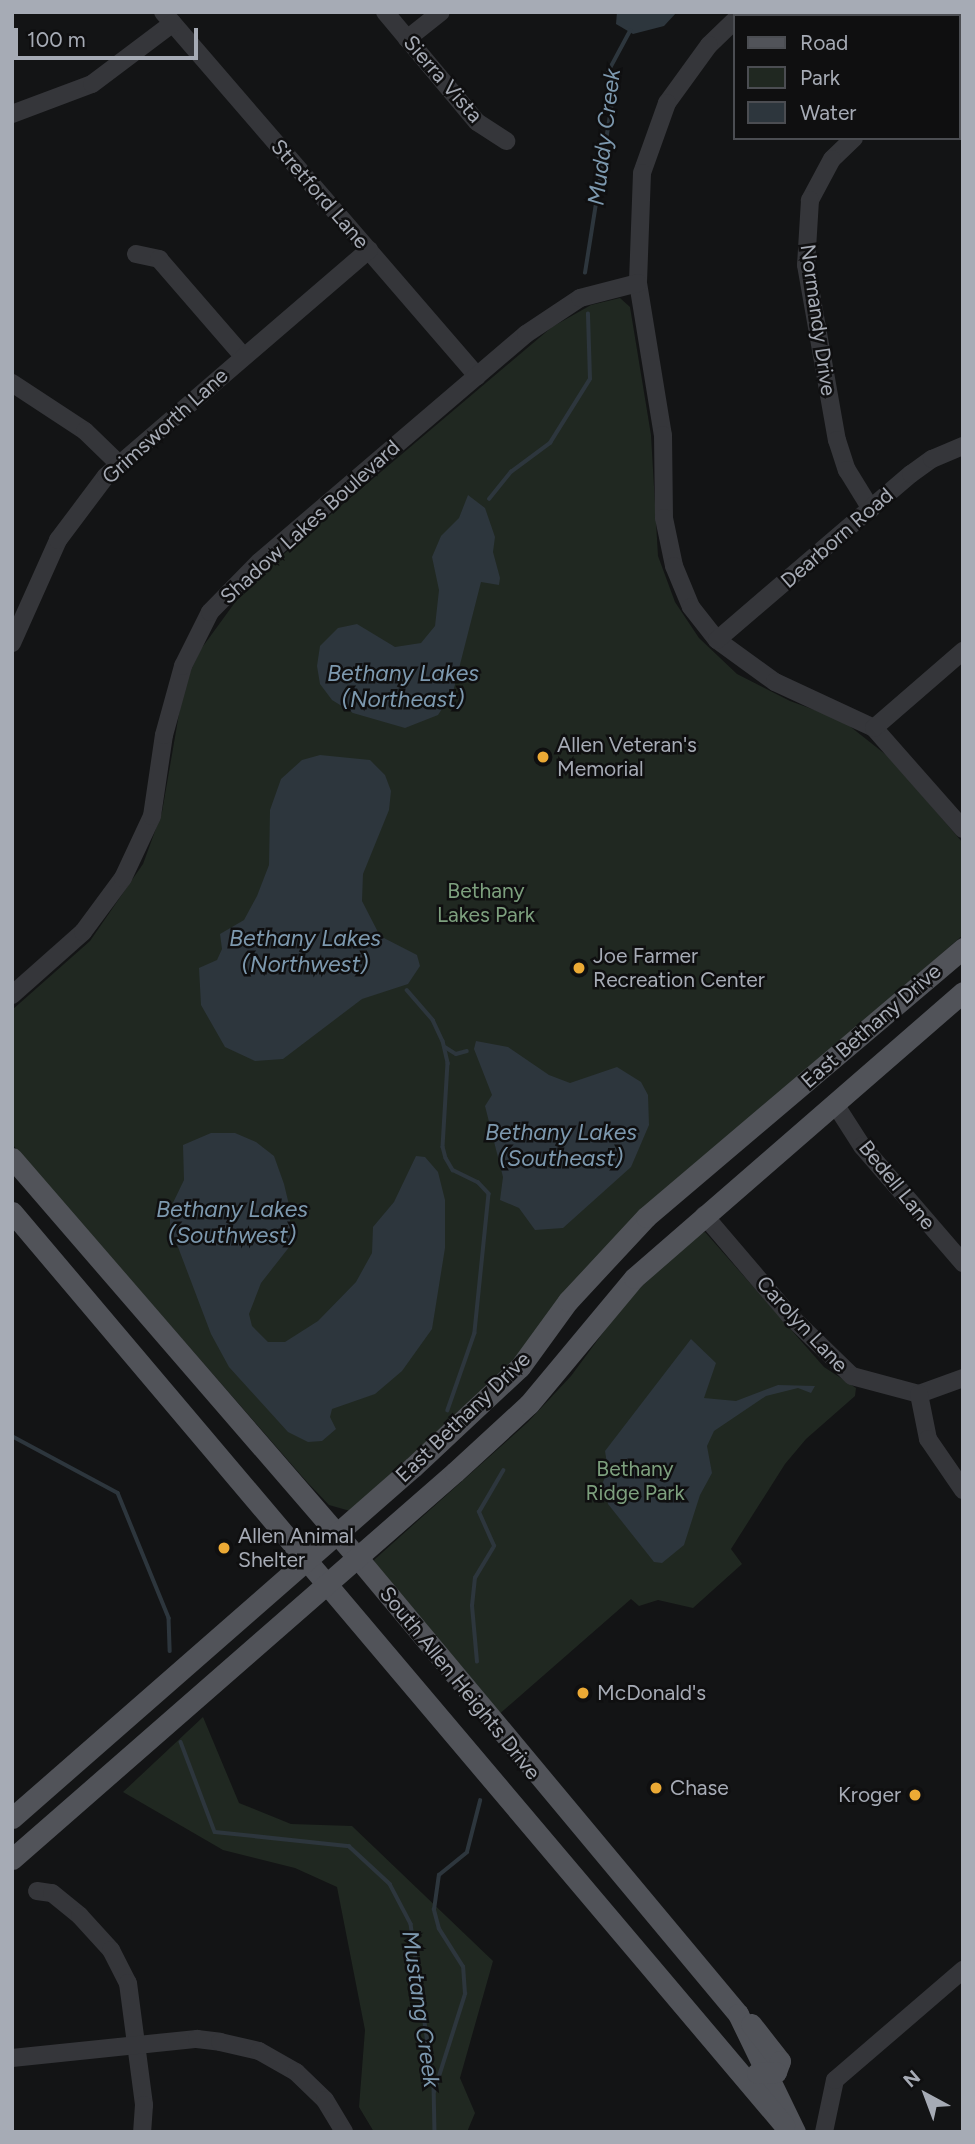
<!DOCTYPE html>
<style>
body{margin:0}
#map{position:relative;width:975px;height:2144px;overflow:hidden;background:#131415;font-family:Figtree,sans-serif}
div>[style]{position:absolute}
.green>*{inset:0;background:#202821}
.water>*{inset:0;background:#2d363d}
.stream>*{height:3.5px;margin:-1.75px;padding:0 1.75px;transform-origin:1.75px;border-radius:1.75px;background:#2d363d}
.minor>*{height:18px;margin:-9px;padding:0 9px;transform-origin:9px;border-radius:9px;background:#35363a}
.major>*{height:21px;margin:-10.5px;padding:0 10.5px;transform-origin:10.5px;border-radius:10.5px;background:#515359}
.dots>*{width:19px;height:19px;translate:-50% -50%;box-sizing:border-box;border:4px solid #0f0f10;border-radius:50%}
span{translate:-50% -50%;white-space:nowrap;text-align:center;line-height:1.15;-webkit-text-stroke:5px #0f0f10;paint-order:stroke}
.street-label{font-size:21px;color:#a6abb5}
.poi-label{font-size:21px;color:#a6abb5}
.left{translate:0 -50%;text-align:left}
.right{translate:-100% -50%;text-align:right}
.park-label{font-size:21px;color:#7da07e}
.water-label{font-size:23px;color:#7d99af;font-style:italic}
.frame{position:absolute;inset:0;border:14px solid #a6abb5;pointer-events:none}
.legend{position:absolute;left:733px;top:14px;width:228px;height:126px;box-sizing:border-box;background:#0f0f10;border:2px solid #4b4d52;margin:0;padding:9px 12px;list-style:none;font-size:21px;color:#a6abb5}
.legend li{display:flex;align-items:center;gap:14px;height:35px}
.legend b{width:35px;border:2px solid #4b4d52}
.north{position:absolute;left:891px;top:2060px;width:70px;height:70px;-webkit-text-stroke:5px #0f0f10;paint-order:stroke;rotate:319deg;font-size:19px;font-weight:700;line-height:28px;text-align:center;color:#a6abb5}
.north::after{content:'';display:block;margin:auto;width:24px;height:32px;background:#a6abb5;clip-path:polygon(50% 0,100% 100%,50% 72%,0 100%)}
.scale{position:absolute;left:14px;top:28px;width:184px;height:32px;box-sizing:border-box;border:4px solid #a6abb5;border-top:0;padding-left:9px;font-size:21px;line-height:24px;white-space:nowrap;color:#a6abb5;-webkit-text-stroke:5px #0f0f10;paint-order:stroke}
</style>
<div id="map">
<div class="green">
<i style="clip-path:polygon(620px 298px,630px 307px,651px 435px,658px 556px,675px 602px,699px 638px,737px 674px,790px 701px,842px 720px,890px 758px,963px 843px,963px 935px,622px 1231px,503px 1372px,350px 1511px,329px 1505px,307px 1482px,12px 1144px,12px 1010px,90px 941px,143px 864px,162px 812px,184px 685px,201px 649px,236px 601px,271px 565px,552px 327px,591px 305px)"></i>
<i style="clip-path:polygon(705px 1232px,824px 1367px,856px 1388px,855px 1396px,806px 1439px,785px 1464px,731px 1549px,742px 1564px,693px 1608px,658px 1600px,639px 1606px,631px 1599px,497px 1716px,376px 1569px,374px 1560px,528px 1422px,571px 1376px,625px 1303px,693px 1236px)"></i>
<i style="clip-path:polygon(203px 1717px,239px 1803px,291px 1824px,352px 1826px,493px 1961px,460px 2078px,475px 2113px,467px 2132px,374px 2132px,359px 2107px,365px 2030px,337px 1887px,295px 1868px,223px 1850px,123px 1792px)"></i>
</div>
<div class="water">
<i style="clip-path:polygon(617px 12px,677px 12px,664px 26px,633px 34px,616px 24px)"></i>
<i style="clip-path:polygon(468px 495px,485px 508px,495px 537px,493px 552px,500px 578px,499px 585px,481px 582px,453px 692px,438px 715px,405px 728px,353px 713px,332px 700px,320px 684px,317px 666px,320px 646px,338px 628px,357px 624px,395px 647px,421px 643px,435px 626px,439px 590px,432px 557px,441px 536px,459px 518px)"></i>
<i style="clip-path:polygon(320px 755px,370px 760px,385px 775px,391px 791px,389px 810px,363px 874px,362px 901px,380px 936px,417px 955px,420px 966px,408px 984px,362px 999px,283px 1059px,255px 1061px,225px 1047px,201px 1005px,199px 968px,217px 960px,222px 949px,220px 934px,244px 920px,257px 896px,269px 865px,270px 810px,281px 779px,302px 760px)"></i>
<i style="clip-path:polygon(476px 1041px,508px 1047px,549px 1075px,570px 1083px,617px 1067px,641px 1082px,648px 1095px,649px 1125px,631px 1167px,563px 1228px,535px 1230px,519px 1208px,500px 1200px,503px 1177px,485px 1106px,492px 1095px,474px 1049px)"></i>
<i style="clip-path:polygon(211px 1133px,235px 1133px,256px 1142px,274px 1156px,284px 1184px,290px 1209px,290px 1246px,261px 1283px,249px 1314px,252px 1326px,268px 1342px,285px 1342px,318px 1321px,356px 1282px,372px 1253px,373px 1227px,394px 1202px,416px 1156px,425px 1157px,438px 1172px,445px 1200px,445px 1248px,432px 1329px,402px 1371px,375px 1394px,332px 1409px,330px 1417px,336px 1429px,322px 1441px,308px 1442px,288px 1432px,229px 1367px,211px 1334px,170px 1226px,170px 1209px,184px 1180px,183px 1145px)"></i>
<i style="clip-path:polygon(691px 1339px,716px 1363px,704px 1398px,736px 1401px,778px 1385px,815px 1386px,811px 1393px,798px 1388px,766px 1396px,714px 1431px,707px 1446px,712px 1473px,700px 1495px,684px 1545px,662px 1563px,654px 1562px,608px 1504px,603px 1482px,608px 1470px,605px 1451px)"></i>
</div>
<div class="stream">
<i style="left:585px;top:273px;width:172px;rotate:-81deg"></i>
<i style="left:612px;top:103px;width:31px;rotate:-97deg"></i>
<i style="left:608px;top:72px;width:47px;rotate:-61.8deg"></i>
<i style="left:489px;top:499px;width:35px;rotate:-51deg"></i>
<i style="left:511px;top:472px;width:49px;rotate:-36.6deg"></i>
<i style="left:550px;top:443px;width:75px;rotate:-58deg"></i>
<i style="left:590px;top:379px;width:65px;rotate:-91.8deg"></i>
<i style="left:407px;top:990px;width:40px;rotate:49deg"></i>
<i style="left:433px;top:1020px;width:23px;rotate:65deg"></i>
<i style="left:443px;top:1041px;width:23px;rotate:77deg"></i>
<i style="left:448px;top:1063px;width:84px;rotate:93.4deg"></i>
<i style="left:443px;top:1147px;width:11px;rotate:75deg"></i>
<i style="left:446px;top:1158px;width:14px;rotate:60deg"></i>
<i style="left:453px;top:1170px;width:28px;rotate:26deg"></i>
<i style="left:478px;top:1182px;width:16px;rotate:47deg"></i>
<i style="left:489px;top:1194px;width:140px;rotate:95.8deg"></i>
<i style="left:475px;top:1333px;width:82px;rotate:109.3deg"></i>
<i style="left:445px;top:1047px;width:13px;rotate:32deg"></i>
<i style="left:456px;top:1054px;width:11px;rotate:-15deg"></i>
<i style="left:12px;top:1436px;width:120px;rotate:28.3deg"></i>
<i style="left:118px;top:1493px;width:135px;rotate:67.8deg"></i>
<i style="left:169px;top:1618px;width:33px;rotate:88deg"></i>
<i style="left:477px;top:1662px;width:56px;rotate:-95.1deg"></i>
<i style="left:472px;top:1606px;width:28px;rotate:-84deg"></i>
<i style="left:475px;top:1578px;width:37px;rotate:-59deg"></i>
<i style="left:494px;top:1546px;width:37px;rotate:-114deg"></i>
<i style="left:479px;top:1512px;width:48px;rotate:-59.7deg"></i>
<i style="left:181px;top:1742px;width:96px;rotate:69.3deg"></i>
<i style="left:215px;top:1832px;width:135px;rotate:6deg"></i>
<i style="left:349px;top:1846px;width:56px;rotate:42.8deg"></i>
<i style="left:390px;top:1884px;width:45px;rotate:62.3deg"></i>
<i style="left:411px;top:1924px;width:163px;rotate:81.9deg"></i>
<i style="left:434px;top:2085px;width:47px;rotate:88.8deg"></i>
<i style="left:434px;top:2092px;width:103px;rotate:-72.4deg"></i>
<i style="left:465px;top:1994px;width:27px;rotate:-94deg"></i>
<i style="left:463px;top:1967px;width:45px;rotate:-122.3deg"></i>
<i style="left:439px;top:1929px;width:20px;rotate:-105deg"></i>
<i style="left:434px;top:1910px;width:35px;rotate:-82deg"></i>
<i style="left:439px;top:1875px;width:36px;rotate:-39deg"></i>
<i style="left:467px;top:1852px;width:53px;rotate:-75.7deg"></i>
</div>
<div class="minor">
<i style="left:163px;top:12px;width:481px;rotate:49.2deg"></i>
<i style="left:385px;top:12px;width:143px;rotate:50.1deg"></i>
<i style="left:477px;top:122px;width:35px;rotate:33deg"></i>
<i style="left:735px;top:20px;width:36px;rotate:136deg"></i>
<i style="left:709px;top:45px;width:72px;rotate:125.9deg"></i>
<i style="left:667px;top:103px;width:74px;rotate:109.7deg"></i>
<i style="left:642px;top:173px;width:110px;rotate:92.1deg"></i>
<i style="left:638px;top:283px;width:154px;rotate:80.7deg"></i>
<i style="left:663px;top:435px;width:83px;rotate:89.3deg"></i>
<i style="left:664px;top:518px;width:49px;rotate:78.2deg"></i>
<i style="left:674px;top:566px;width:44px;rotate:67.5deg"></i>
<i style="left:691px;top:607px;width:42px;rotate:51.8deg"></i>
<i style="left:717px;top:640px;width:72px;rotate:35.9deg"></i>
<i style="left:775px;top:682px;width:109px;rotate:24.9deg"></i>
<i style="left:874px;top:728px;width:135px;rotate:48.6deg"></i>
<i style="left:407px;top:39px;width:43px;rotate:-38.5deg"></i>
<i style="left:959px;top:110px;width:4px"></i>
<i style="left:12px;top:114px;width:85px;rotate:-20.6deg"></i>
<i style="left:92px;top:84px;width:101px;rotate:-37deg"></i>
<i style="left:854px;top:138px;width:30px;rotate:136deg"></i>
<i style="left:832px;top:159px;width:47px;rotate:118.2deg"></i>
<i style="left:810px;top:200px;width:65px;rotate:93.5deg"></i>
<i style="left:806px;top:265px;width:178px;rotate:80deg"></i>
<i style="left:837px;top:440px;width:32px;rotate:72deg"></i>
<i style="left:847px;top:470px;width:46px;rotate:58.4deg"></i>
<i style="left:136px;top:254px;width:24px;rotate:12deg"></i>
<i style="left:159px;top:259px;width:128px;rotate:49.1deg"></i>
<i style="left:12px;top:383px;width:87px;rotate:33.3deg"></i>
<i style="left:85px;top:431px;width:46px;rotate:44.1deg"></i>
<i style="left:717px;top:640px;width:255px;rotate:-40.6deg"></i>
<i style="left:911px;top:474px;width:26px;rotate:-36deg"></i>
<i style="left:932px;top:459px;width:34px;rotate:-23deg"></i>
<i style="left:12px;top:643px;width:113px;rotate:-65.9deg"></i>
<i style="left:58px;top:540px;width:80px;rotate:-53.1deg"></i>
<i style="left:106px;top:476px;width:347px;rotate:-40.7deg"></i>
<i style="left:874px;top:728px;width:118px;rotate:-40.9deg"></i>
<i style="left:12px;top:995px;width:95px;rotate:-41.6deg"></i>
<i style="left:83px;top:932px;width:67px;rotate:-53.5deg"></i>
<i style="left:123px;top:878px;width:68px;rotate:-64.9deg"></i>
<i style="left:152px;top:816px;width:82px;rotate:-81.6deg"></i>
<i style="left:164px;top:735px;width:72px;rotate:-74.6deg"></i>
<i style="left:183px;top:666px;width:60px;rotate:-63.4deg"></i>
<i style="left:210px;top:612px;width:70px;rotate:-45.6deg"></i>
<i style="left:259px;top:562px;width:351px;rotate:-40.5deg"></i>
<i style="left:526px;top:334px;width:65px;rotate:-33.7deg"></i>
<i style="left:580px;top:298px;width:60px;rotate:-14.5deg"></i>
<i style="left:835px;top:1104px;width:50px;rotate:57.3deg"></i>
<i style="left:862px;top:1146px;width:155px;rotate:49.2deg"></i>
<i style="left:704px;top:1215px;width:133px;rotate:49.6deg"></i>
<i style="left:790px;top:1316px;width:86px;rotate:44.1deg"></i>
<i style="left:852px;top:1376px;width:69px;rotate:15deg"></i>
<i style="left:919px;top:1394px;width:47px;rotate:-20deg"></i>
<i style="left:919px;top:1394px;width:46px;rotate:78.7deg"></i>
<i style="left:928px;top:1439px;width:62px;rotate:55.5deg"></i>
<i style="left:37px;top:1891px;width:15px;rotate:8deg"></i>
<i style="left:52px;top:1893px;width:36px;rotate:39deg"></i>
<i style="left:80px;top:1916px;width:46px;rotate:47.6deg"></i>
<i style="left:111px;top:1950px;width:37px;rotate:63deg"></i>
<i style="left:128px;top:1983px;width:123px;rotate:82.5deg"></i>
<i style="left:144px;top:2105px;width:27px;rotate:94deg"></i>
<i style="left:12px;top:2058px;width:186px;rotate:-5.9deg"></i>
<i style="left:197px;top:2039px;width:23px;rotate:7deg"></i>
<i style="left:220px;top:2042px;width:40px;rotate:13deg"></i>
<i style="left:259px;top:2051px;width:43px;rotate:29.6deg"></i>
<i style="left:296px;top:2072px;width:40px;rotate:44deg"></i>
<i style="left:325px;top:2100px;width:37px;rotate:59deg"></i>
<i style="left:824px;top:2132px;width:53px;rotate:-78.1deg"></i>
<i style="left:835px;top:2080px;width:169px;rotate:-40.7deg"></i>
</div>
<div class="major">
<i style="left:12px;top:1158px;width:527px;rotate:49.15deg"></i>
<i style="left:357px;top:1557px;width:595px;rotate:50.18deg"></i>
<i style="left:738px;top:2014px;width:131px;rotate:64.2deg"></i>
<i style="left:12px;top:1212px;width:1196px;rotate:49.78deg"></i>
<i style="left:12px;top:1818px;width:533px;rotate:-41.2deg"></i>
<i style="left:413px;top:1467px;width:146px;rotate:-43.1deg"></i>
<i style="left:520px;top:1367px;width:82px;rotate:-54deg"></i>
<i style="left:568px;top:1301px;width:115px;rotate:-47.1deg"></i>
<i style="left:646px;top:1217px;width:416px;rotate:-40.3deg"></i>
<i style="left:12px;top:1859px;width:588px;rotate:-41.14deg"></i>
<i style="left:455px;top:1472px;width:100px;rotate:-42.6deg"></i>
<i style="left:529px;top:1404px;width:164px;rotate:-50.2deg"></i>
<i style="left:634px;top:1278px;width:436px;rotate:-41deg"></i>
<i style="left:751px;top:2024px;width:47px;rotate:51.9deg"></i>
<i style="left:780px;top:2061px;width:12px;rotate:110deg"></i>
<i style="left:776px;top:2072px;width:19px;rotate:177deg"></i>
</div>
<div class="dots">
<i style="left:543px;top:757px;background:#ecaa35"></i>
<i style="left:579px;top:968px;background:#ecaa35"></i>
<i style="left:224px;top:1548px;background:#ecaa35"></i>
<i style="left:583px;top:1693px;background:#ecaa35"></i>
<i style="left:656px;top:1788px;background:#ecaa35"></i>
<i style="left:915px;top:1795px;background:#ecaa35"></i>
</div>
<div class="street-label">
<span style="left:443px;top:79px;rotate:49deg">Sierra Vista</span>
<span style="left:320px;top:194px;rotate:49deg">Stretford Lane</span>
<span style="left:818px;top:320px;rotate:82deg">Normandy Drive</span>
<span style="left:165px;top:426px;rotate:-42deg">Grimsworth Lane</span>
<span style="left:310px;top:522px;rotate:-42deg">Shadow Lakes Boulevard</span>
<span style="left:837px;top:538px;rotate:-41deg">Dearborn Road</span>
<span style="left:871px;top:1026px;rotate:-41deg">East Bethany Drive</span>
<span style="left:897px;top:1185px;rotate:51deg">Bedell Lane</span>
<span style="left:802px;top:1324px;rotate:47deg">Carolyn Lane</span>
<span style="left:463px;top:1417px;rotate:-44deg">East Bethany Drive</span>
<span style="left:460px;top:1683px;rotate:51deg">South Allen Heights Drive</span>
</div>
<div class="poi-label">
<span class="left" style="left:557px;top:757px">Allen Veteran's<br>Memorial</span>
<span class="left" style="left:593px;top:968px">Joe Farmer<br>Recreation Center</span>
<span class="left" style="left:238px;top:1548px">Allen Animal<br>Shelter</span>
<span class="left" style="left:597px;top:1693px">McDonald's</span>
<span class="left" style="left:670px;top:1788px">Chase</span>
<span class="right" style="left:901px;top:1795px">Kroger</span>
</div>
<div class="park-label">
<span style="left:486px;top:903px">Bethany<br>Lakes Park</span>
<span style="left:635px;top:1481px">Bethany<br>Ridge Park</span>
</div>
<div class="water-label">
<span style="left:604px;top:137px;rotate:-83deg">Muddy Creek</span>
<span style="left:403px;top:686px">Bethany Lakes<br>(Northeast)</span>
<span style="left:305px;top:951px">Bethany Lakes<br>(Northwest)</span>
<span style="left:561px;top:1145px">Bethany Lakes<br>(Southeast)</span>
<span style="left:232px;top:1222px">Bethany Lakes<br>(Southwest)</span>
<span style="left:421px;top:2009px;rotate:82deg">Mustang Creek</span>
</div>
<div class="frame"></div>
<ul class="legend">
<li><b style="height:9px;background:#515359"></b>Road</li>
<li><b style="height:19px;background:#202821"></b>Park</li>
<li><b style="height:19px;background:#2d363d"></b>Water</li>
</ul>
<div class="north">N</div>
<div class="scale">100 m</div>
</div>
